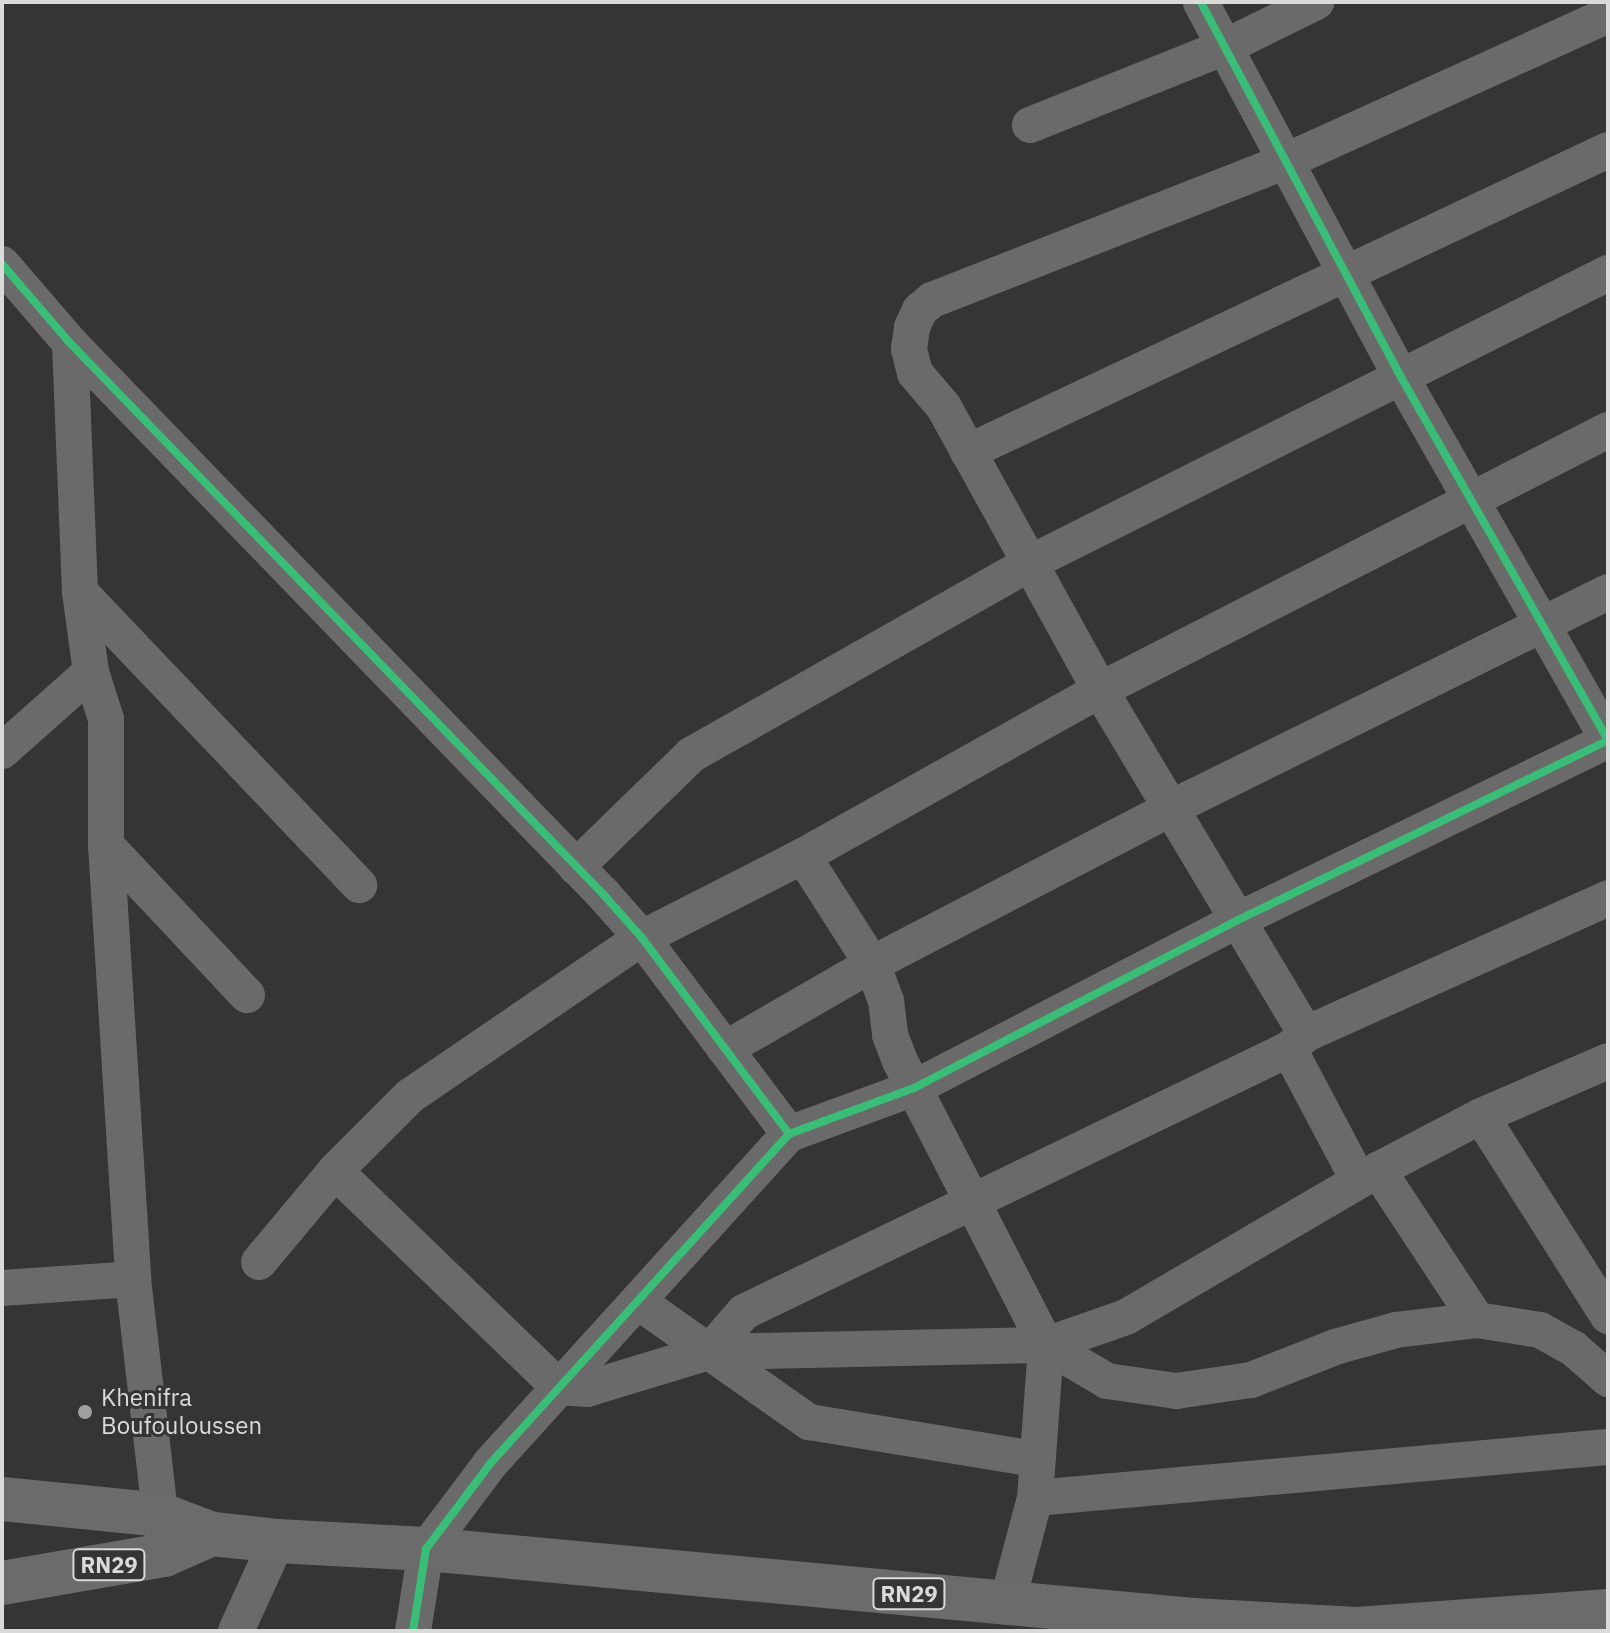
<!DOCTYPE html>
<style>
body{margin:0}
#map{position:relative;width:1610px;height:1633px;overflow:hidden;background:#343534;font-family:"IBM Plex Sans",sans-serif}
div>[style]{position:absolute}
.street>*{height:36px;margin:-18px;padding:0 18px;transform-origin:18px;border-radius:18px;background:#6a6a6a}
.primary>*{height:44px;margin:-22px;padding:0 22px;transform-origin:22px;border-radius:22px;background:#6a6b6a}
.cycleway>*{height:8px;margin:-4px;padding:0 4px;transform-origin:4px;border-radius:4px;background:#3abd76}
.dots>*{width:22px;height:22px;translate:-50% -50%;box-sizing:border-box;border:4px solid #333633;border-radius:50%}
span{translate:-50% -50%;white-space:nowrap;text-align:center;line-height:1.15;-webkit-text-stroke:6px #333633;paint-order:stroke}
.shield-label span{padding:2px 6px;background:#333633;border:2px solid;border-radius:6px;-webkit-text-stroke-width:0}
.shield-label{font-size:22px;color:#d9dbd9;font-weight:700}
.poi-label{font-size:24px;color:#d9dbd9}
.left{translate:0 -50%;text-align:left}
.frame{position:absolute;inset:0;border:4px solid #d9dbd9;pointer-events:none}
</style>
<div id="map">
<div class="street">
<i style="left:1030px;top:125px;width:210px;rotate:-21.8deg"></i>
<i style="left:1225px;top:47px;width:102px;rotate:-26.3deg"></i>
<i style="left:2px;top:264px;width:104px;rotate:49.3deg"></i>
<i style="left:70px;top:343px;width:767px;rotate:45.95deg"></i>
<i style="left:603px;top:894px;width:59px;rotate:48.4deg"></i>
<i style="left:642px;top:938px;width:245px;rotate:53.1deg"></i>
<i style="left:789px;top:1134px;width:445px;rotate:132.2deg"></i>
<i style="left:490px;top:1464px;width:106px;rotate:127deg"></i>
<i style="left:426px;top:1549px;width:83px;rotate:99deg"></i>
<i style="left:70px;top:343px;width:249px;rotate:87.7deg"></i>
<i style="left:80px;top:592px;width:81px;rotate:82.2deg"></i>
<i style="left:91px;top:672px;width:49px;rotate:72.3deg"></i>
<i style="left:106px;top:719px;width:126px;rotate:90deg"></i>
<i style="left:106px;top:845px;width:435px;rotate:86.4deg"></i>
<i style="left:133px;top:1279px;width:263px;rotate:83.4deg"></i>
<i style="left:968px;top:452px;width:708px;rotate:-25.26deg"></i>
<i style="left:80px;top:592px;width:405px;rotate:46.4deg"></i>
<i style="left:2px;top:751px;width:119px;rotate:-41.6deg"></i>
<i style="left:106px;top:845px;width:206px;rotate:46.8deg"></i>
<i style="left:803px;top:856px;width:128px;rotate:57.4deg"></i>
<i style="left:872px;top:964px;width:40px;rotate:69deg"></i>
<i style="left:886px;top:1001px;width:34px;rotate:83deg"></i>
<i style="left:890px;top:1035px;width:28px;rotate:69deg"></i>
<i style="left:900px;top:1061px;width:319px;rotate:62.8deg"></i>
<i style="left:1046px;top:1345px;width:153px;rotate:94.1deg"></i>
<i style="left:1035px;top:1498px;width:109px;rotate:104.9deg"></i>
<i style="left:576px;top:867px;width:161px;rotate:-44.2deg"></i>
<i style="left:691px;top:755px;width:390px;rotate:-29.5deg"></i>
<i style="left:1030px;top:563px;width:647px;rotate:-26.64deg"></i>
<i style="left:1306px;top:1034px;width:401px;rotate:-120.9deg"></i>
<i style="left:1100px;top:690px;width:323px;rotate:-118.9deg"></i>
<i style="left:944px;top:407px;width:45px;rotate:-130.5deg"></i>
<i style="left:915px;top:373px;width:25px;rotate:-104deg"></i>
<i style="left:909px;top:349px;width:22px;rotate:-82deg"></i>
<i style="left:912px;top:327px;width:19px;rotate:-65deg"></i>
<i style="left:920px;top:310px;width:16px;rotate:-40deg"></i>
<i style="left:932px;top:300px;width:378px;rotate:-21.4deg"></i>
<i style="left:1284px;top:162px;width:348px;rotate:-24.4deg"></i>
<i style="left:725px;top:1049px;width:170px;rotate:-30deg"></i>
<i style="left:872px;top:964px;width:339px;rotate:-27.5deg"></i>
<i style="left:1173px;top:807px;width:485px;rotate:-26.3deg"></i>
<i style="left:1289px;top:1049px;width:149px;rotate:62.1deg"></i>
<i style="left:1481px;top:1116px;width:237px;rotate:57.6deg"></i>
<i style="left:789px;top:1134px;width:133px;rotate:-20.2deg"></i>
<i style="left:914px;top:1088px;width:365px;rotate:-27.4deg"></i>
<i style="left:1238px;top:920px;width:411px;rotate:-25.9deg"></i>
<i style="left:1608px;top:740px;width:416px;rotate:-119.7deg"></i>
<i style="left:1402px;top:379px;width:427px;rotate:-118.1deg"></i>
<i style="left:1378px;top:1170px;width:180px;rotate:56.6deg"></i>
<i style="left:335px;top:1171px;width:311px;rotate:44deg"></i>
<i style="left:559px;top:1387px;width:28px;rotate:4deg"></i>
<i style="left:587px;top:1389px;width:127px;rotate:-16.9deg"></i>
<i style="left:709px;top:1352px;width:337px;rotate:-1.2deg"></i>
<i style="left:1046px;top:1345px;width:85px;rotate:-19.3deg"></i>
<i style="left:1126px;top:1317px;width:292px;rotate:-30.3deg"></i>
<i style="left:1378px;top:1170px;width:116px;rotate:-27.7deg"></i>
<i style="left:1481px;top:1116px;width:138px;rotate:-23.4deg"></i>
<i style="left:259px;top:1262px;width:119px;rotate:-50.1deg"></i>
<i style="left:335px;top:1171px;width:106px;rotate:-45deg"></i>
<i style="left:410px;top:1096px;width:281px;rotate:-34.3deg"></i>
<i style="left:642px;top:938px;width:181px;rotate:-27deg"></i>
<i style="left:803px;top:856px;width:340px;rotate:-29.2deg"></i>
<i style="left:1100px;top:690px;width:571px;rotate:-27.1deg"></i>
<i style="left:2px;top:1288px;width:131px;rotate:-3.9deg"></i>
<i style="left:640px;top:1303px;width:207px;rotate:35.2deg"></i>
<i style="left:809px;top:1422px;width:230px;rotate:9.3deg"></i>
<i style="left:1046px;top:1345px;width:71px;rotate:30.5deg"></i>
<i style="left:1107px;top:1381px;width:70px;rotate:8.2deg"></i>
<i style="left:1176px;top:1391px;width:76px;rotate:-8.3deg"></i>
<i style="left:1251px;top:1380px;width:90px;rotate:-21.4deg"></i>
<i style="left:1335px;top:1347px;width:63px;rotate:-15.6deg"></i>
<i style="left:1396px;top:1330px;width:82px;rotate:-7deg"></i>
<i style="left:1477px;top:1320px;width:64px;rotate:9deg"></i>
<i style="left:1540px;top:1330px;width:38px;rotate:29deg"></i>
<i style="left:1573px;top:1348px;width:47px;rotate:41.5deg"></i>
<i style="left:709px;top:1352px;width:53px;rotate:-48.8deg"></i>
<i style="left:744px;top:1312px;width:605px;rotate:-25.76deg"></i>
<i style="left:1289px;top:1049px;width:23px;rotate:-41deg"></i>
<i style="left:1306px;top:1034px;width:331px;rotate:-24.2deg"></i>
<i style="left:1035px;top:1498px;width:575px;rotate:-5.09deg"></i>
<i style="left:236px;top:1631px;width:99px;rotate:-65.5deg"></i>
</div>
<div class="primary">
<i style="left:2px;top:1499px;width:161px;rotate:5.7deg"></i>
<i style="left:162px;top:1515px;width:53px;rotate:20.8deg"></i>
<i style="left:212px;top:1534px;width:65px;rotate:6.1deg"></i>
<i style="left:277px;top:1541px;width:149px;rotate:3.1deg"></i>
<i style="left:426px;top:1549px;width:770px;rotate:5.29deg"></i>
<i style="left:1193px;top:1620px;width:164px;rotate:3.1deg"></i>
<i style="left:1357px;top:1629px;width:252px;rotate:-4.1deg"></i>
<i style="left:2px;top:1583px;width:164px;rotate:-9.8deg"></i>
<i style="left:164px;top:1555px;width:52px;rotate:-23.6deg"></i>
</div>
<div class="cycleway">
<i style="left:2px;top:264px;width:104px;rotate:49.3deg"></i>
<i style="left:70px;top:343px;width:767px;rotate:45.95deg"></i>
<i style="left:603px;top:894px;width:59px;rotate:48.4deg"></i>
<i style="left:642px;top:938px;width:245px;rotate:53.1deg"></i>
<i style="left:789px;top:1134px;width:445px;rotate:132.2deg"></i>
<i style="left:490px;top:1464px;width:106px;rotate:127deg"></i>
<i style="left:426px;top:1549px;width:83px;rotate:99deg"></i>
<i style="left:789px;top:1134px;width:133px;rotate:-20.2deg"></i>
<i style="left:914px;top:1088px;width:365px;rotate:-27.4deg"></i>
<i style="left:1238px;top:920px;width:411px;rotate:-25.9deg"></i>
<i style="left:1608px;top:740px;width:416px;rotate:-119.7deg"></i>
<i style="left:1402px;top:379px;width:427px;rotate:-118.1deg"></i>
</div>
<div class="dots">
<i style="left:85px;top:1412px;background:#9fa19f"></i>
</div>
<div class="shield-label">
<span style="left:109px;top:1565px">RN29</span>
<span style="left:909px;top:1594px">RN29</span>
</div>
<div class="poi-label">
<span class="left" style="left:101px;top:1412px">Khenifra<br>Boufouloussen</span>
</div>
<div class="frame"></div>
</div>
